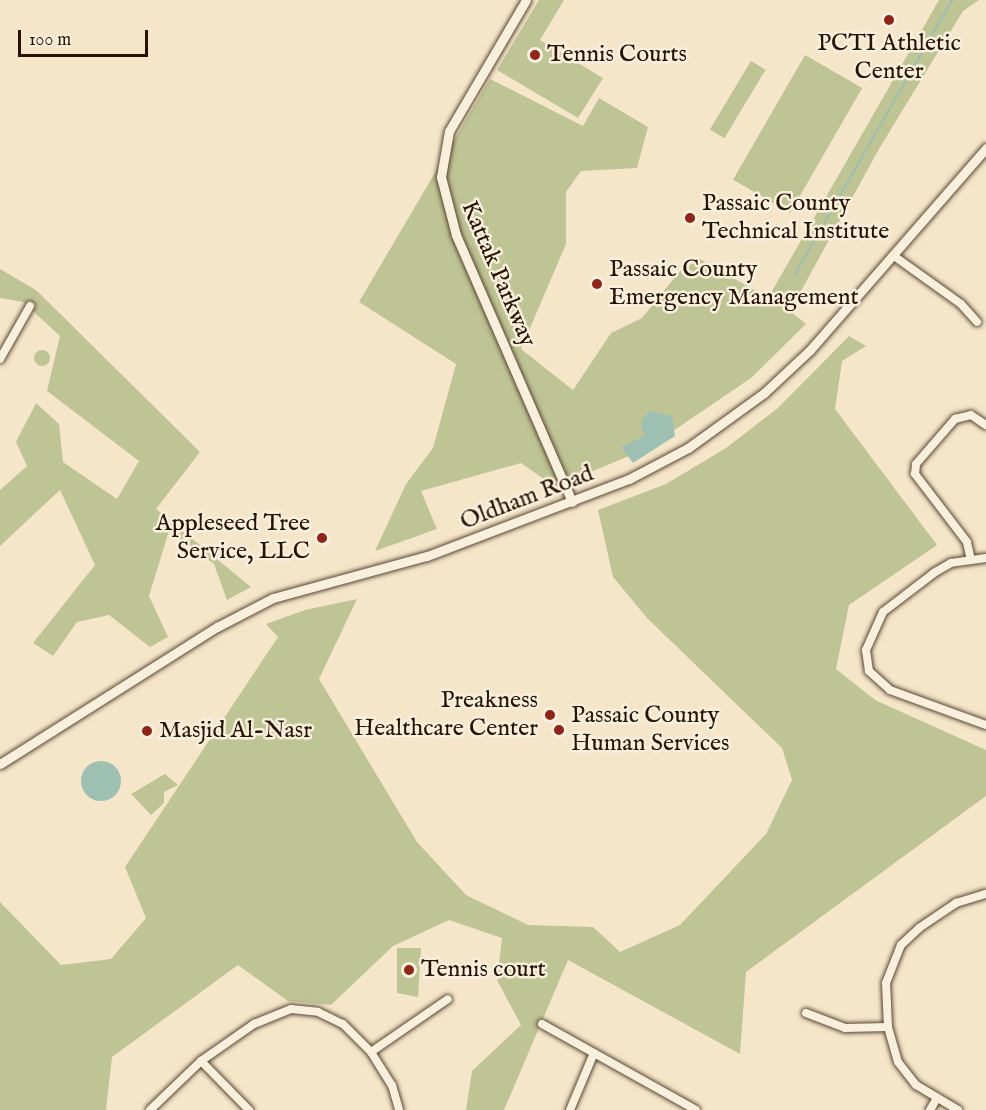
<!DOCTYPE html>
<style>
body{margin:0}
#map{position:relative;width:986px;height:1110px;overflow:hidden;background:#f5e6ca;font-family:"IM FELL English",serif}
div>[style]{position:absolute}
.green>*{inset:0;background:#bfc495;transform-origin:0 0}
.round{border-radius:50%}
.water>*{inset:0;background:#9dc0b3}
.stream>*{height:2px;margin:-1px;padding:0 1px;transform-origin:1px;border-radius:1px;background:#9dc0b3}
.roads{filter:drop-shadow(0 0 2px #5a4833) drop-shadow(0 0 2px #5a4833)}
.minor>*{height:8px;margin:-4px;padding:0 4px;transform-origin:4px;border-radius:4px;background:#f8efdd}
.tertiary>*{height:9px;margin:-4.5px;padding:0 4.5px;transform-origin:4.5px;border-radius:4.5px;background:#f8efdd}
.dots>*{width:16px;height:16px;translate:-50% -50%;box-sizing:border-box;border:3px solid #f8efdd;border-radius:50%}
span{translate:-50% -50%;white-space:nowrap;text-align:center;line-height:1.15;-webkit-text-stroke:5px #f8efdd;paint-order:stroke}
.poi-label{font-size:24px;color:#271301}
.left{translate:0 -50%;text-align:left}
.right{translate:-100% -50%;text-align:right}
.street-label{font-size:24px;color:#271301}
.scale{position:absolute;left:18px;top:30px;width:130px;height:27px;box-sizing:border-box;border:3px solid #271301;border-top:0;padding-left:8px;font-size:18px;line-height:21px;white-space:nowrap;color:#271301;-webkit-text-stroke:4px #f8efdd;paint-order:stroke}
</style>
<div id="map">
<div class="green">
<i style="clip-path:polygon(539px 0,564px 0,540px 40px,603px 78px,578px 118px,497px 70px)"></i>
<i style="clip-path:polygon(939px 0,979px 0,963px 11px,879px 149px,790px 311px,806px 324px,751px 378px,648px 448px,555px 487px,521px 463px,421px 491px,437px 529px,375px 551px,406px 484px,433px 448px,456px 364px,359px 302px,490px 79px,583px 126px,599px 98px,648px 127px,637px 168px,581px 171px,566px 192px,566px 244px,521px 349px,573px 390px,611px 333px,642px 318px,680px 271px,700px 259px,768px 298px)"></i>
<i style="left:805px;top:55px;width:66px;height:144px;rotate:30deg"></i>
<i style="left:751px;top:61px;width:17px;height:80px;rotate:31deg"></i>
<i style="clip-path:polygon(0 269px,36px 290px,200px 452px,156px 509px,251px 587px,227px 600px,214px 564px,169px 531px,149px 596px,168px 637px,150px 647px,109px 615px,77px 622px,53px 656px,33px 643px,95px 565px,60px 490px,0 546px,0 490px,27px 466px,16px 442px,36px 403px,59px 424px,63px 462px,117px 499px,139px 461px,47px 391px,60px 336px,23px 302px,0 298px)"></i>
<i style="clip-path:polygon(849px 336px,866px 346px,842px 361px,835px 409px,937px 545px,849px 605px,836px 669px,875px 700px,986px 750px,986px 796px,746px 972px,740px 1054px,568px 960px,504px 1110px,466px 1110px,472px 1071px,521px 1025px,497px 980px,502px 938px,449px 920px,393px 946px,331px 1005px,288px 1001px,238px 965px,112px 1057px,106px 1110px,0 1110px,0 902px,61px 965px,111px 959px,146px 918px,125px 867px,278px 637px,266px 624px,305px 610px,357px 599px,319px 679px,417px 842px,466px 895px,528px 925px,593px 927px,620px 952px,680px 925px,766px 834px,792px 780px,782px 748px,647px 618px,613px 577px,598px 510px,666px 484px,726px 448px,778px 408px)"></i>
<i class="round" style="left:34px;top:350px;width:16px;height:16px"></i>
<i style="clip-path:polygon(165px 774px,178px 785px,164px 792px,164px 803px,151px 815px,131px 794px)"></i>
<i style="clip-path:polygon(397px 948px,421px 948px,418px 997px,397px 993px)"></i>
</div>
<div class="water">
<i style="clip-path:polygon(649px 411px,672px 416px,675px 436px,633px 463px,621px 447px,644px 436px,641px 422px)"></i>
<i class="round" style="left:81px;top:761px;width:40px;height:40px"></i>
</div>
<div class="stream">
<i style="left:794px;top:276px;width:318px;rotate:-60.2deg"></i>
</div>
<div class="roads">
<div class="minor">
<i style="left:894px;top:256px;width:82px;rotate:35.6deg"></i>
<i style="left:961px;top:304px;width:24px;rotate:48deg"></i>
<i style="left:0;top:359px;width:61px;rotate:-60.5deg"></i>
<i style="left:986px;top:558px;width:35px;rotate:172deg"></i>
<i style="left:951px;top:563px;width:20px;rotate:150deg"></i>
<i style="left:934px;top:573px;width:64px;rotate:142.6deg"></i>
<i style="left:883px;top:612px;width:42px;rotate:114.1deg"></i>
<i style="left:866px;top:650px;width:21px;rotate:82deg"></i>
<i style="left:869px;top:671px;width:28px;rotate:42deg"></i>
<i style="left:890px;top:690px;width:102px;rotate:20deg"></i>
<i style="left:971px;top:560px;width:18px;rotate:-103deg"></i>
<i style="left:967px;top:542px;width:86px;rotate:-127.4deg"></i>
<i style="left:915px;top:474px;width:10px;rotate:-84deg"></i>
<i style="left:916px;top:464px;width:60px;rotate:-49.1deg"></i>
<i style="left:955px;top:419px;width:16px;rotate:-14deg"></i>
<i style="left:971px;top:415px;width:18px;rotate:34deg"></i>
<i style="left:806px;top:1013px;width:42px;rotate:21deg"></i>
<i style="left:845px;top:1028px;width:43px;rotate:-1.3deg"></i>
<i style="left:542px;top:1024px;width:176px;rotate:29.2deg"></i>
<i style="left:371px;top:1052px;width:93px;rotate:-34.5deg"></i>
<i style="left:201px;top:1061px;width:69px;rotate:45.6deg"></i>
<i style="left:150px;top:1110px;width:71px;rotate:-43.9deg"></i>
<i style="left:201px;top:1061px;width:65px;rotate:-34.9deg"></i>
<i style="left:254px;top:1024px;width:40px;rotate:-22deg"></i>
<i style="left:291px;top:1009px;width:27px;rotate:6deg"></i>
<i style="left:318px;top:1012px;width:28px;rotate:26deg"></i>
<i style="left:343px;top:1024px;width:40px;rotate:45deg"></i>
<i style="left:371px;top:1052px;width:39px;rotate:58deg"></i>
<i style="left:392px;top:1085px;width:26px;rotate:74deg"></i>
<i style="left:570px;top:1110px;width:62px;rotate:-67.2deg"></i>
<i style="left:930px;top:1110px;width:14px;rotate:-60deg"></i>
<i style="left:958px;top:1110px;width:49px;rotate:-149.2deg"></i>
<i style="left:916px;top:1085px;width:29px;rotate:-128deg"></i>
<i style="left:898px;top:1062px;width:36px;rotate:-106deg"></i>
<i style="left:888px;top:1027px;width:44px;rotate:-92.6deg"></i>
<i style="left:886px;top:983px;width:41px;rotate:-68.5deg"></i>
<i style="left:901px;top:945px;width:25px;rotate:-43deg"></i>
<i style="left:919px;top:928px;width:45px;rotate:-34deg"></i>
<i style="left:956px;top:903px;width:31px;rotate:-17deg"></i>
</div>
<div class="tertiary">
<i style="left:526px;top:0;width:152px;rotate:120.4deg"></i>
<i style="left:449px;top:131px;width:47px;rotate:99.9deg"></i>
<i style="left:441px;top:177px;width:60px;rotate:75.5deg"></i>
<i style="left:456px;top:235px;width:291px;rotate:66.5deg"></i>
<i style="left:0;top:764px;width:257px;rotate:-32.3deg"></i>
<i style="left:217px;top:627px;width:63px;rotate:-27.4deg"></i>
<i style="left:273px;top:598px;width:160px;rotate:-15.3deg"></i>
<i style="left:427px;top:556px;width:216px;rotate:-20.9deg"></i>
<i style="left:629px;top:479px;width:67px;rotate:-27.7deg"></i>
<i style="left:688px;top:448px;width:94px;rotate:-35.9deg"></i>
<i style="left:764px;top:393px;width:63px;rotate:-43.1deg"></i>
<i style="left:810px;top:350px;width:268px;rotate:-48.9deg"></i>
</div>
</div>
<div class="dots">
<i style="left:889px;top:20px;background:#8f2418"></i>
<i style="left:535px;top:55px;background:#8f2418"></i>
<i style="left:690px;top:218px;background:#8f2418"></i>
<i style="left:597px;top:284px;background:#8f2418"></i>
<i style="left:322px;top:538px;background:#8f2418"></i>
<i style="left:550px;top:715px;background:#8f2418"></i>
<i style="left:559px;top:730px;background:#8f2418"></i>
<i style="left:147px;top:731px;background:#8f2418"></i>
<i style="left:409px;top:970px;background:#8f2418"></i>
</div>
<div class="poi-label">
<span style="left:889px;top:58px">PCTI Athletic<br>Center</span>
<span class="left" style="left:547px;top:55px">Tennis Courts</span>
<span class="left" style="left:702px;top:218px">Passaic County<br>Technical Institute</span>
<span class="left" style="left:609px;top:284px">Passaic County<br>Emergency Management</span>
<span class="right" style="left:310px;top:538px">Appleseed Tree<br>Service, LLC</span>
<span class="right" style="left:538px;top:715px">Preakness<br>Healthcare Center</span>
<span class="left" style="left:571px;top:730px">Passaic County<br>Human Services</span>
<span class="left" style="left:159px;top:731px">Masjid Al-Nasr</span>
<span class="left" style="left:421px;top:970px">Tennis court</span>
</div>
<div class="street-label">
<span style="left:498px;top:274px;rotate:67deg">Kattak Parkway</span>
<span style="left:527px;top:498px;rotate:-21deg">Oldham Road</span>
</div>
<div class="scale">100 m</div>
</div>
